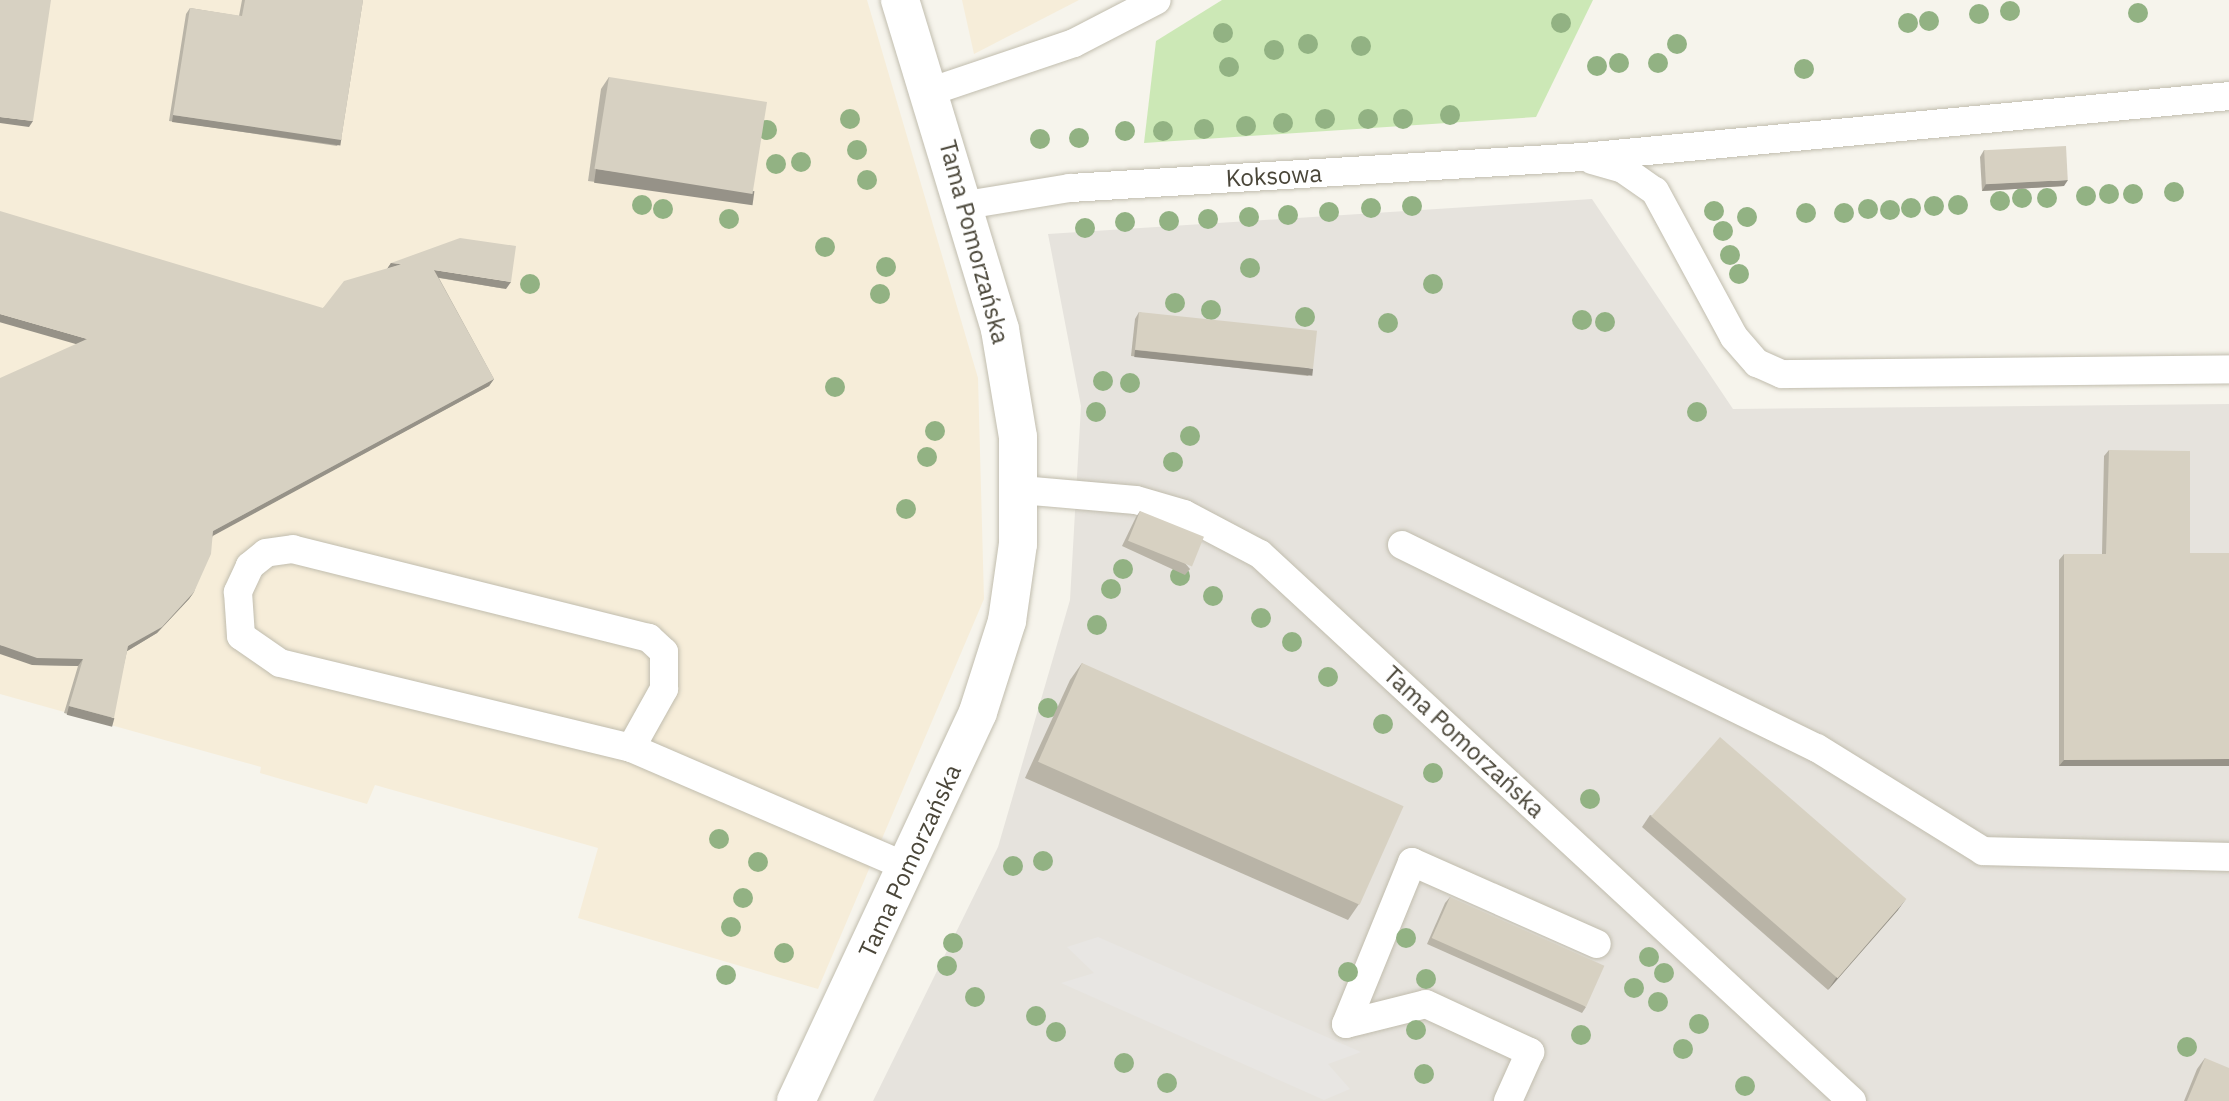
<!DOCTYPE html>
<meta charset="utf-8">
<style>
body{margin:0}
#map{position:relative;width:2229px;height:1101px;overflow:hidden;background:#f6f4ec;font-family:"IBM Plex Sans",sans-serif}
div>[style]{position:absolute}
.commercial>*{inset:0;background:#f6edd9}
.industrial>*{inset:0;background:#e6e3dd}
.green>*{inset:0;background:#cce8b6}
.parking>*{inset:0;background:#e8e6e3}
.roads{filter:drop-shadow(0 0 2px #c1bdae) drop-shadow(0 0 2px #c1bdae)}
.service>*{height:28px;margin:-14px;padding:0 14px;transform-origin:14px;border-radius:14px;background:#fff}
.tertiary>*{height:38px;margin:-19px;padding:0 19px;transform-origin:19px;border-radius:19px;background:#fff}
.trees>*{width:20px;height:20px;margin:-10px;border-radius:50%;background:#92b283}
.wall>*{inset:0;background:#b9b4a7}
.shaded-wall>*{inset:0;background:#969288;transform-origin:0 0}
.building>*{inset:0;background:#d7d1c2;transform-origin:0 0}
span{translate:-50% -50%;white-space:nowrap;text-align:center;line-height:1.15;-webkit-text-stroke:5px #fff;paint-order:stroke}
.street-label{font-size:24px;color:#4a4639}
</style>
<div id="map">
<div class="commercial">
<i style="clip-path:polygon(0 0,867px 0,978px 378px,984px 599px,818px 989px,578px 918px,598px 848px,375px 785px,367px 804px,260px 773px,261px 767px,0 694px)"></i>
<i style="clip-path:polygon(962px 0,1079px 0,974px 54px)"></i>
</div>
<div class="industrial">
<i style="clip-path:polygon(1592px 199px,1733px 409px,2229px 404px,2229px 1101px,873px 1101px,998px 847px,1070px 600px,1081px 406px,1048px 234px)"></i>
</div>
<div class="green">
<i style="clip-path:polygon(1222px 0,1593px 0,1536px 117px,1144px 143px,1156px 41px)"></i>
</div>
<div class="parking">
<i style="clip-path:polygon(1098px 937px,1361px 1052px,1328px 1064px,1350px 1089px,1324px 1100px,1061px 983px,1094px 973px,1067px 947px)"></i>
</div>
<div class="roads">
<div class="service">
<i style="left:932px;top:91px;width:150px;rotate:-18.7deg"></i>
<i style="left:1074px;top:43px;width:93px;rotate:-27.4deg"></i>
<i style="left:1592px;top:160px;width:32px;rotate:16deg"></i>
<i style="left:1623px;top:169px;width:39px;rotate:35deg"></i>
<i style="left:1655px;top:191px;width:166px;rotate:61.6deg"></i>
<i style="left:1734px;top:337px;width:35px;rotate:49deg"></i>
<i style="left:1757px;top:363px;width:27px;rotate:24deg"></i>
<i style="left:1782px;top:374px;width:447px;rotate:-0.6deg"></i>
<i style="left:966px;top:205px;width:105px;rotate:-9.3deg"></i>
<i style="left:1070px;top:188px;width:514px;rotate:-3.46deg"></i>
<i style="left:1583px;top:157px;width:649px;rotate:-5.39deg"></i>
<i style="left:1021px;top:490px;width:115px;rotate:5deg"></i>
<i style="left:1136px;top:500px;width:50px;rotate:16.3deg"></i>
<i style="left:1184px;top:514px;width:86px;rotate:27.8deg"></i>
<i style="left:1260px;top:554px;width:806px;rotate:42.74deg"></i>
<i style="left:1402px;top:545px;width:462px;rotate:26.1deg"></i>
<i style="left:1817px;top:748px;width:195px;rotate:31.8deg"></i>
<i style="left:1983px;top:851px;width:246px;rotate:1.4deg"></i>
<i style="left:631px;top:748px;width:68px;rotate:-60.8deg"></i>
<i style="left:664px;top:689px;width:37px;rotate:-90deg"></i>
<i style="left:664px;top:652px;width:21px;rotate:-137deg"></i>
<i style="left:649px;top:638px;width:367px;rotate:-166deg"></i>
<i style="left:293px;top:549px;width:27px;rotate:172deg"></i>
<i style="left:266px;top:553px;width:21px;rotate:141deg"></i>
<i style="left:250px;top:566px;width:29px;rotate:115deg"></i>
<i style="left:238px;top:592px;width:44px;rotate:86.1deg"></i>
<i style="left:241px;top:636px;width:47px;rotate:34.7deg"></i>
<i style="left:280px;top:663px;width:361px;rotate:13.6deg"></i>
<i style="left:631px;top:748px;width:303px;rotate:23.3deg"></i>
<i style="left:1346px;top:1024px;width:175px;rotate:-67.8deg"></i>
<i style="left:1412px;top:862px;width:202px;rotate:23.9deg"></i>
<i style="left:1346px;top:1024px;width:82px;rotate:-14deg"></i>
<i style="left:1426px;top:1004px;width:115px;rotate:24.8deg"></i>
<i style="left:1530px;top:1052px;width:54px;rotate:114.2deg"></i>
</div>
<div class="tertiary">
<i style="left:796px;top:1101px;width:429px;rotate:-64.9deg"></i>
<i style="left:978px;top:712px;width:96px;rotate:-72.3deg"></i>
<i style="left:1007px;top:621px;width:78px;rotate:-81.9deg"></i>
<i style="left:1018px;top:544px;width:107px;rotate:-90deg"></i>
<i style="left:1018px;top:437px;width:109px;rotate:-99.5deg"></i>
<i style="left:1000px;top:329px;width:344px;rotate:-106.9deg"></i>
</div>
</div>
<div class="trees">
<i style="left:2010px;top:11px"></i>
<i style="left:2138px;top:13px"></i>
<i style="left:1979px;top:14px"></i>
<i style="left:1929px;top:21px"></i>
<i style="left:1561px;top:23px"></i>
<i style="left:1908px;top:23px"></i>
<i style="left:1223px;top:33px"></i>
<i style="left:1308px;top:44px"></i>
<i style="left:1677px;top:44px"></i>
<i style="left:1361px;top:46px"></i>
<i style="left:1274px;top:50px"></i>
<i style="left:1619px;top:63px"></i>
<i style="left:1658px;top:63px"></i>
<i style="left:1597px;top:66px"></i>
<i style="left:1229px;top:67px"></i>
<i style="left:1804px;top:69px"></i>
<i style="left:1450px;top:115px"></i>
<i style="left:850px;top:119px"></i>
<i style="left:1325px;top:119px"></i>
<i style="left:1368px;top:119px"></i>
<i style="left:1403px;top:119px"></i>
<i style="left:1283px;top:123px"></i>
<i style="left:1246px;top:126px"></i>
<i style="left:1204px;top:129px"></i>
<i style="left:767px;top:130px"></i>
<i style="left:1125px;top:131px"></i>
<i style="left:1163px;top:131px"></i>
<i style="left:1079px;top:138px"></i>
<i style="left:1040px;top:139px"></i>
<i style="left:857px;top:150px"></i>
<i style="left:801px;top:162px"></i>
<i style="left:776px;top:164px"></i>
<i style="left:867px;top:180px"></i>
<i style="left:2174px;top:192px"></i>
<i style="left:2109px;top:194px"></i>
<i style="left:2133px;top:194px"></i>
<i style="left:2086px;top:196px"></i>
<i style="left:2022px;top:198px"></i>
<i style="left:2047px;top:198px"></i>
<i style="left:2000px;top:201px"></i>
<i style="left:642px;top:205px"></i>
<i style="left:1958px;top:205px"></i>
<i style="left:1412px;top:206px"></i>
<i style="left:1934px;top:206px"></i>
<i style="left:1371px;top:208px"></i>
<i style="left:1911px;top:208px"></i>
<i style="left:663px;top:209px"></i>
<i style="left:1868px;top:209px"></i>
<i style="left:1890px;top:210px"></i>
<i style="left:1714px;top:211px"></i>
<i style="left:1329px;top:212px"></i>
<i style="left:1806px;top:213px"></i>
<i style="left:1844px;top:213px"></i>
<i style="left:1288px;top:215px"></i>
<i style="left:1249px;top:217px"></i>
<i style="left:1747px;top:217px"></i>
<i style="left:729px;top:219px"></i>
<i style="left:1208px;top:219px"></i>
<i style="left:1169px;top:221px"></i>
<i style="left:1125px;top:222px"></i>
<i style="left:1085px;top:228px"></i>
<i style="left:1723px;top:231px"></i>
<i style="left:825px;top:247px"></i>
<i style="left:1730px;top:255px"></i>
<i style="left:886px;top:267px"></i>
<i style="left:1250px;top:268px"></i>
<i style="left:1739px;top:274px"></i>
<i style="left:530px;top:284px"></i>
<i style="left:1433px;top:284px"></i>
<i style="left:880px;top:294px"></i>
<i style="left:1175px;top:303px"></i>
<i style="left:1211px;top:310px"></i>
<i style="left:1305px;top:317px"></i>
<i style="left:1582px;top:320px"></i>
<i style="left:1605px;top:322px"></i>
<i style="left:1388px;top:323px"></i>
<i style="left:1103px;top:381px"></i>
<i style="left:1130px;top:383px"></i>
<i style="left:835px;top:387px"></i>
<i style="left:1096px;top:412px"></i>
<i style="left:1697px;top:412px"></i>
<i style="left:935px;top:431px"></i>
<i style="left:1190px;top:436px"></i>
<i style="left:927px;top:457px"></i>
<i style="left:1173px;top:462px"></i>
<i style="left:906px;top:509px"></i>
<i style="left:1123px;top:569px"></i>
<i style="left:1180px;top:576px"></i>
<i style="left:1111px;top:589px"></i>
<i style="left:1213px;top:596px"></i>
<i style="left:1261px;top:618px"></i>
<i style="left:1097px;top:625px"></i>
<i style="left:1292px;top:642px"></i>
<i style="left:1328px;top:677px"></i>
<i style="left:1048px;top:708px"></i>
<i style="left:1383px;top:724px"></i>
<i style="left:1433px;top:773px"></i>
<i style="left:1590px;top:799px"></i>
<i style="left:719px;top:839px"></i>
<i style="left:1043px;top:861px"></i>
<i style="left:758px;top:862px"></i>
<i style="left:1013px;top:866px"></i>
<i style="left:743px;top:898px"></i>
<i style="left:731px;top:927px"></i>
<i style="left:1406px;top:938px"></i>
<i style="left:953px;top:943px"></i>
<i style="left:784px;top:953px"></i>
<i style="left:1649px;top:957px"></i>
<i style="left:947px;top:966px"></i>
<i style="left:1348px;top:972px"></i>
<i style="left:1664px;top:973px"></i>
<i style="left:726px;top:975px"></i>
<i style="left:1426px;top:979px"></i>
<i style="left:1634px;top:988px"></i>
<i style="left:975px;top:997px"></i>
<i style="left:1658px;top:1002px"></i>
<i style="left:1036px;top:1016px"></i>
<i style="left:1699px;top:1024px"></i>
<i style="left:1416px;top:1030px"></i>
<i style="left:1056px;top:1032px"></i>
<i style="left:1581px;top:1035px"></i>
<i style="left:2187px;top:1047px"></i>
<i style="left:1683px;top:1049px"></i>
<i style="left:1124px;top:1063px"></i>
<i style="left:1424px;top:1074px"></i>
<i style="left:1167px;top:1083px"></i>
<i style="left:1745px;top:1086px"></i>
</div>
<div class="wall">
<i style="clip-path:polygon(242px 0,363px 0,341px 140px,337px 146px,169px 121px,186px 14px,190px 8px,239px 16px)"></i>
<i style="clip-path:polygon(609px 77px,747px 202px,588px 181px,601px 89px)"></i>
<i style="clip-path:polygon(1984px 150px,2064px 186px,1982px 191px,1980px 157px)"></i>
<i style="clip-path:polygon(391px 263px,506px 289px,439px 278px,494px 379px,489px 386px,213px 535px,194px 592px,189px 599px,157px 633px,127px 651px,110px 725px,64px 713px,78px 666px,32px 665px,323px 308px,387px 269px)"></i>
<i style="clip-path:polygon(1139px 312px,1313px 370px,1308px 376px,1131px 356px,1135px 319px)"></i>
<i style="clip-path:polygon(2109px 450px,2190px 553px,2229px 553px,2229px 766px,2059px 766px,2059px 560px,2064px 554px,2102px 554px,2104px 456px)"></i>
<i style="clip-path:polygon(1140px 511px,1190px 569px,1185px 575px,1122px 546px,1136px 517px)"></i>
<i style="clip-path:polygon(1082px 663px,1359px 904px,1348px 920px,1025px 778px,1070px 680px)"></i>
<i style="clip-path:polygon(1650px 815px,1898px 910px,1828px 990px,1642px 827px)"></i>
<i style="clip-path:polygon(1450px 897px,1586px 1007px,1582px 1013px,1427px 944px,1445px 903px)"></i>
<i style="clip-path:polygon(2205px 1058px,2229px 1101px,2184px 1101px,2197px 1069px)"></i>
</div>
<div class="shaded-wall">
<i style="left:173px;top:115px;width:170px;height:7px;rotate:8deg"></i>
<i style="clip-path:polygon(0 117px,33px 121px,29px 127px,0 123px)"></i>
<i style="left:596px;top:169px;width:160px;height:14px;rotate:8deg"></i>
<i style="clip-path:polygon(2068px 180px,2064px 186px,1982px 191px,1986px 184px)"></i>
<i style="clip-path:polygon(391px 263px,402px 264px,387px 269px)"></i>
<i style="clip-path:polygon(434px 270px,511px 282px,506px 289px,429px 276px)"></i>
<i style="left:0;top:314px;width:91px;height:8px;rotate:16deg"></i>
<i style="left:1135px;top:350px;width:179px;height:7px;rotate:6deg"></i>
<i style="clip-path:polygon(494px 379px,489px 386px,209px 538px,213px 531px)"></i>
<i style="clip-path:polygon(194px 592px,189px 599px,157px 633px,124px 653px,128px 646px)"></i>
<i style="clip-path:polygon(0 645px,83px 659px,78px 666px,32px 665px,0 654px)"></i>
<i style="left:69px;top:706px;width:47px;height:9px;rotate:15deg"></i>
<i style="clip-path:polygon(2229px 759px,2229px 766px,2059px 766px,2064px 760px)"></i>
<i style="clip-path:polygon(1906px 899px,1898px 910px,1828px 990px,1836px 978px)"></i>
</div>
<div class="building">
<i style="clip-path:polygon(0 0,51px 0,33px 121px,0 117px)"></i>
<i style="clip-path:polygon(245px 0,363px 0,341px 140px,173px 115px,190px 8px,242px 16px)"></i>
<i style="left:609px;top:77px;width:160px;height:93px;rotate:9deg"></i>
<i style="left:2066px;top:146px;width:34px;height:82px;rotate:87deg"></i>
<i style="clip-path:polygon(0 211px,323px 308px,344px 281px,402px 264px,391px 263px,460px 238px,516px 246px,511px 282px,434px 270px,494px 379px,213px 531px,211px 554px,194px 592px,162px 627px,128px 646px,114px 718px,69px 706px,83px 659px,37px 658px,0 645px,0 378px,87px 339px,0 314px)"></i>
<i style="left:1139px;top:312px;width:179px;height:38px;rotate:6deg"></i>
<i style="clip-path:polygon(2109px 450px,2190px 451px,2190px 553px,2229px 553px,2229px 759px,2064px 760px,2064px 554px,2106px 554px)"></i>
<i style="left:1140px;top:511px;width:69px;height:32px;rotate:22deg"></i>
<i style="left:1082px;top:663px;width:352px;height:108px;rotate:24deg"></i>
<i style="left:1720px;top:737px;width:247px;height:105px;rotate:41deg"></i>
<i style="left:1450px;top:897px;width:169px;height:45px;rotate:24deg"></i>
<i style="clip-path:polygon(2205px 1058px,2229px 1068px,2229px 1101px,2187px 1101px)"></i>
</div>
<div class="street-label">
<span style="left:1274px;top:176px;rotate:-3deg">Koksowa</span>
<span style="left:974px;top:242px;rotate:75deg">Tama Pomorzańska</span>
<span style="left:1464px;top:742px;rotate:43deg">Tama Pomorzańska</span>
<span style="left:910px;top:861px;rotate:-65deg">Tama Pomorzańska</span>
</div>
</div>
